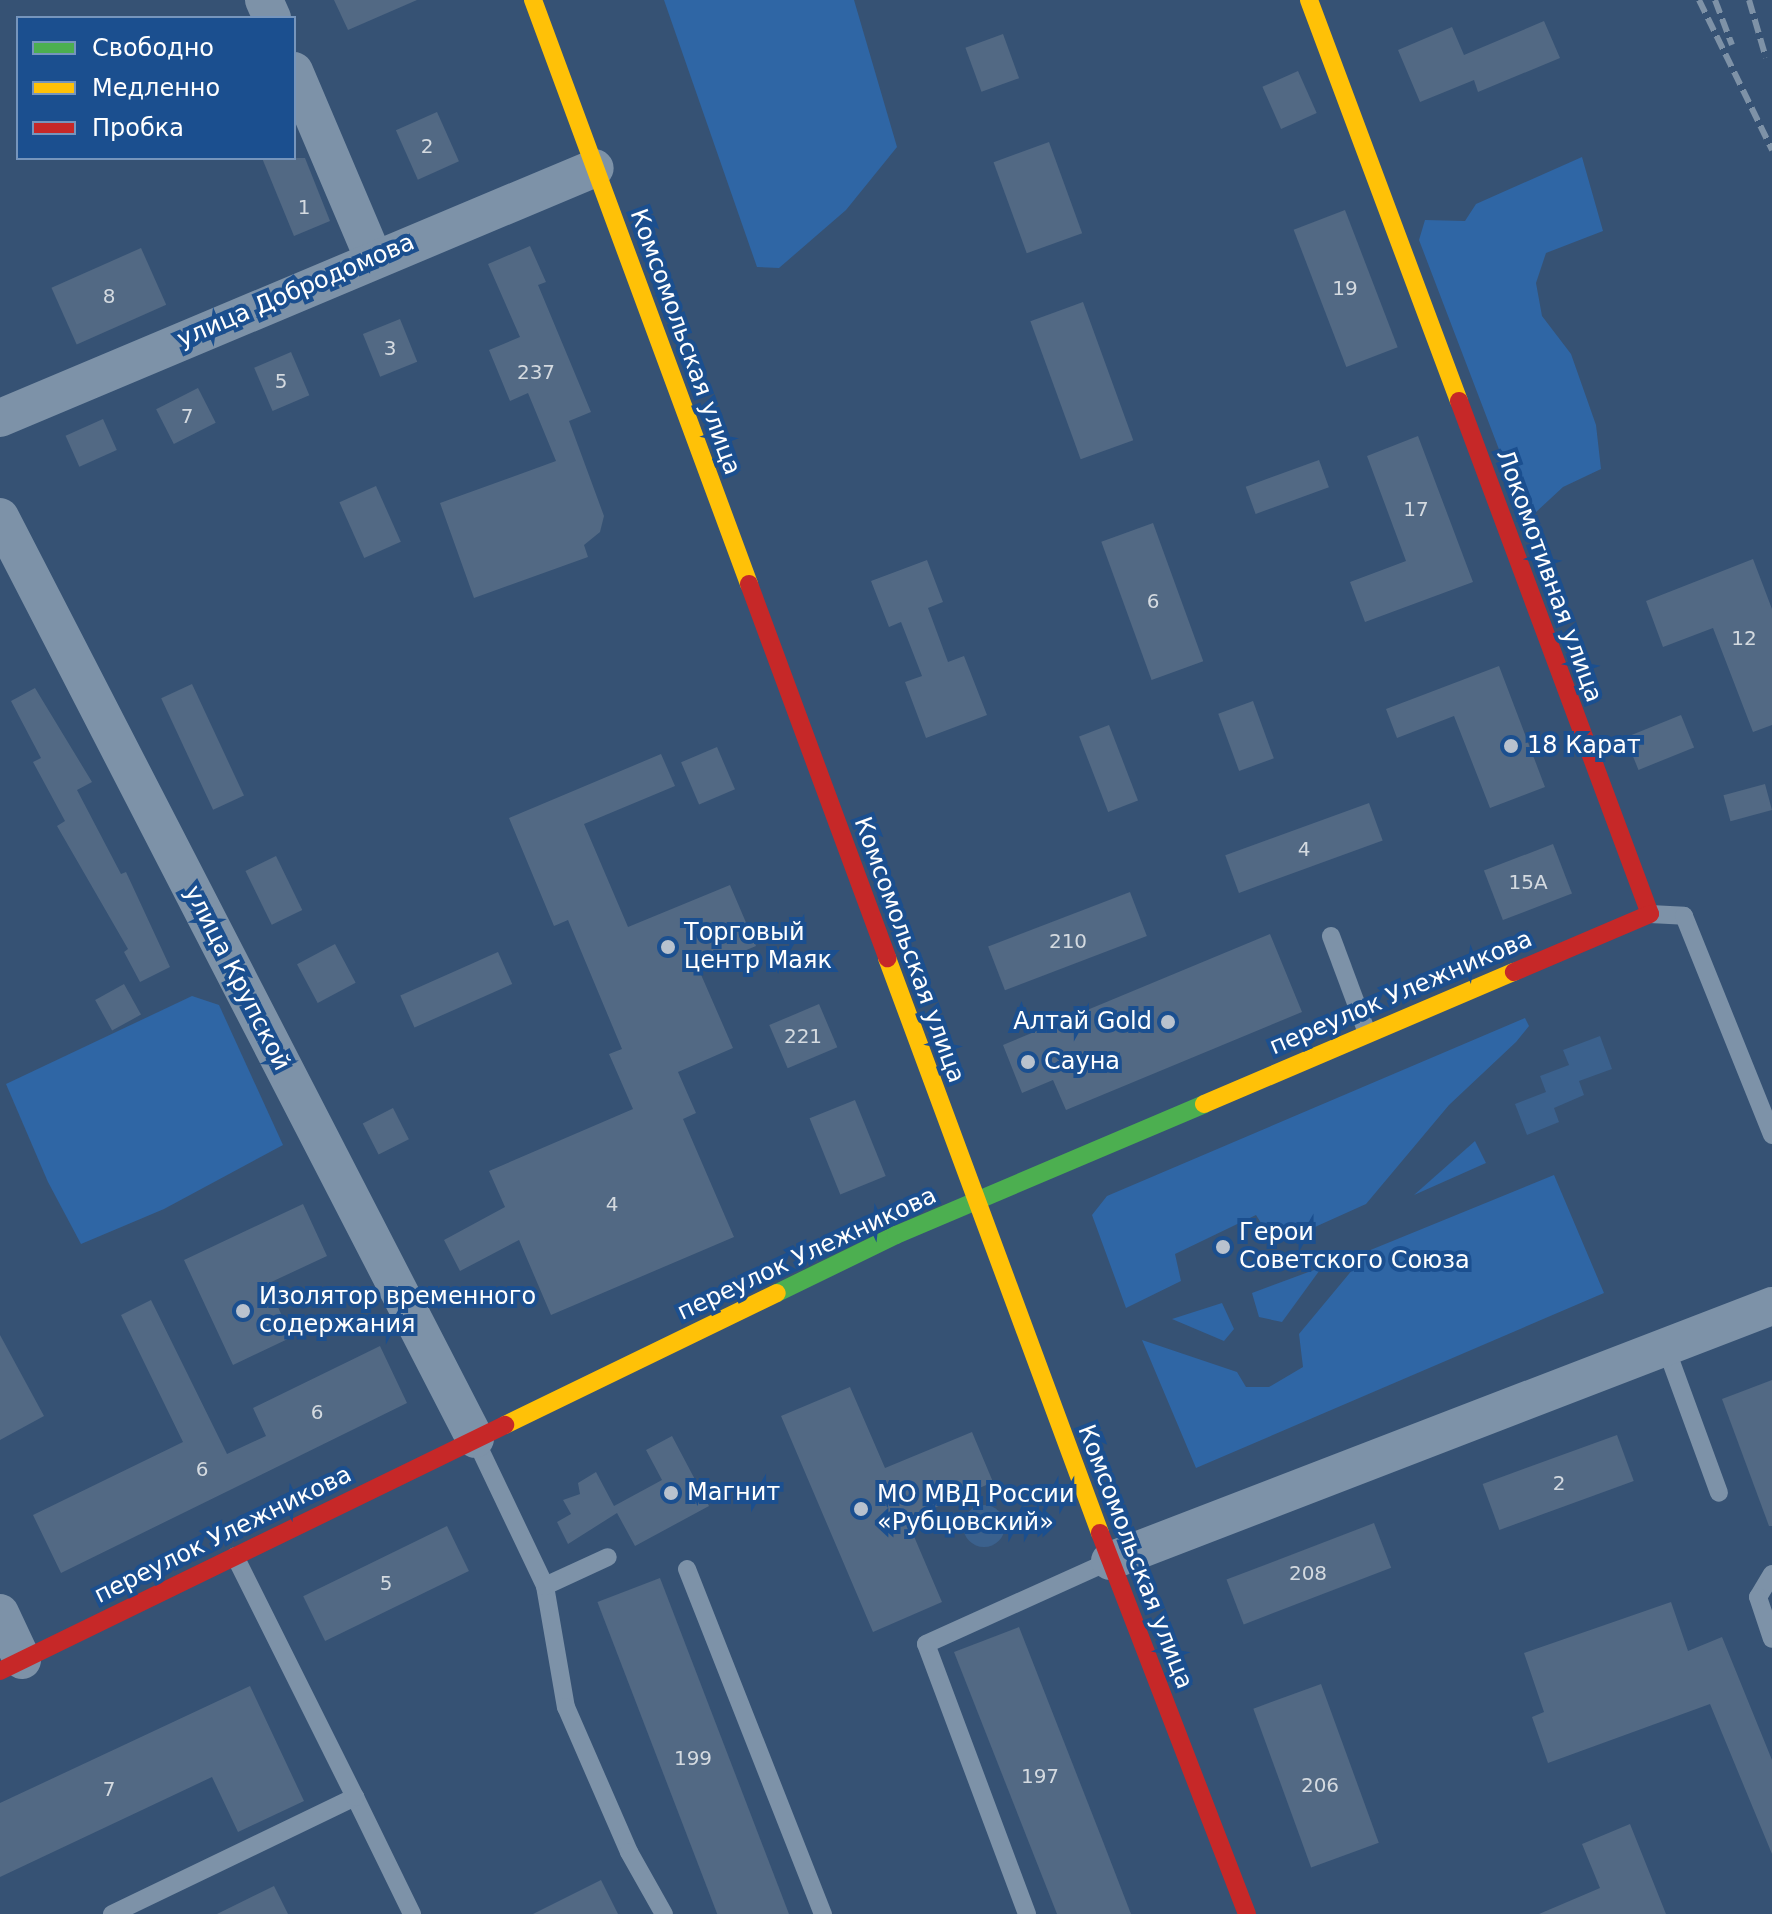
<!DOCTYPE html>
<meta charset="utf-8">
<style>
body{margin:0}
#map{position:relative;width:1772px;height:1914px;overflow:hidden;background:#365274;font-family:"DejaVu Sans",sans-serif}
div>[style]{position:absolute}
.green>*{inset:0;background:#2f66a5}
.water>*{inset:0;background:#3b618d}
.round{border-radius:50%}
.building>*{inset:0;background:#526984;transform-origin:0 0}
.lane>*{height:18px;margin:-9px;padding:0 9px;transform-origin:9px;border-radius:9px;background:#7d92a8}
.street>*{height:38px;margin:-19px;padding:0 19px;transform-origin:19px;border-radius:19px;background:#7d92a8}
.fast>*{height:18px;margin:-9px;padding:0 9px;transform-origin:9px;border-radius:9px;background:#4caf50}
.slow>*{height:18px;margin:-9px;padding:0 9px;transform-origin:9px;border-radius:9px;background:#ffc107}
.jam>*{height:18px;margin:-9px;padding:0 9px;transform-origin:9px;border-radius:9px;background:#c62828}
.rail>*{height:6px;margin-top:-3px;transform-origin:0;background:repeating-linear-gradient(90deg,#7e92a7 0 14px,transparent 0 20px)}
.dots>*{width:22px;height:22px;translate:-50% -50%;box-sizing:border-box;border:4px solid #1b4f8f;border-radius:50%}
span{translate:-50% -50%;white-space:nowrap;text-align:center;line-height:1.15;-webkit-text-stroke:8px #1b4f8f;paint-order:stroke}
.number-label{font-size:20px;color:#d4dae0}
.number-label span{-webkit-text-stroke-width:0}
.street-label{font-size:24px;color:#fff}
.poi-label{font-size:24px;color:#fff}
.left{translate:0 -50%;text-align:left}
.right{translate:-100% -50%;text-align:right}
.legend{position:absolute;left:16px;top:16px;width:280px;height:144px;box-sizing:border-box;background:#1b4f8f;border:2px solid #7695bc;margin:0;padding:10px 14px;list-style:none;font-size:24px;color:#fff}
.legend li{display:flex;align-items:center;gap:16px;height:40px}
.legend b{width:40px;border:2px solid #7695bc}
</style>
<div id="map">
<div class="green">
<i style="clip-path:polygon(664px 0,854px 0,897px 147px,846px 210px,779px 268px,757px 267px)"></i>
<i style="clip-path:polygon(1582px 157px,1603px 231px,1546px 253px,1536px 283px,1542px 316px,1571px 354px,1596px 425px,1601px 469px,1563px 487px,1535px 513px,1508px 473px,1419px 240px,1425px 220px,1465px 221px,1476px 204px)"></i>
<i style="clip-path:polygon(192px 996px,219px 1005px,283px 1145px,164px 1209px,81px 1244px,48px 1182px,6px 1084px)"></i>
<i style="clip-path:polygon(1525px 1018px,1529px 1026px,1516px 1042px,1449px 1105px,1366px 1204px,1275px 1245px,1256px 1215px,1175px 1254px,1181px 1281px,1126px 1308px,1092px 1215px,1107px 1196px)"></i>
<i style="clip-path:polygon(1475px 1141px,1486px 1163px,1414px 1195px)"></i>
<i style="clip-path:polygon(1554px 1175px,1604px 1293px,1196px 1468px,1142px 1340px,1237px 1372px,1246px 1387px,1269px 1387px,1303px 1367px,1299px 1334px,1368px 1251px)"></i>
<i style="clip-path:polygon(1322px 1267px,1282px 1322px,1259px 1317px,1252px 1293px)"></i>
<i style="clip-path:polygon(1222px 1303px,1234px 1329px,1224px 1341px,1172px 1319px)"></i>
</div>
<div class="water">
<i style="clip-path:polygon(1600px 1036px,1612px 1069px,1579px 1081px,1584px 1095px,1554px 1108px,1559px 1122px,1527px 1135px,1515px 1104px,1546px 1092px,1540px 1076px,1569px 1065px,1563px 1050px)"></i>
<i class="round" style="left:963px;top:1505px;width:42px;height:42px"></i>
</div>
<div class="building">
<i style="clip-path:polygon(334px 0,417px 0,348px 30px)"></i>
<i style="clip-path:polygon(1544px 21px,1560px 58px,1478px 92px,1474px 80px,1420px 102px,1398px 50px,1452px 27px,1464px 55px)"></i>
<i style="left:1003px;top:34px;width:47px;height:40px;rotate:70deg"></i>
<i style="left:1298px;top:71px;width:46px;height:39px;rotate:66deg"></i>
<i style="left:437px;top:112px;width:54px;height:45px;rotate:66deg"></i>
<i style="left:1049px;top:142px;width:97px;height:59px;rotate:70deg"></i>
<i style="clip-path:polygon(262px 158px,305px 158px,330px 221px,294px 236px)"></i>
<i style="left:1345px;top:210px;width:147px;height:55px;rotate:69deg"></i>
<i style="clip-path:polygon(530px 246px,546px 282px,538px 285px,591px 412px,569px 421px,604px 516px,600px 532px,584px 545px,588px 557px,474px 598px,440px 503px,556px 461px,528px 393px,510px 401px,489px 350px,520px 337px,488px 264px)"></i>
<i style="left:141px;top:248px;width:62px;height:98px;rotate:66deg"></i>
<i style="left:1083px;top:302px;width:147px;height:56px;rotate:70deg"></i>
<i style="left:400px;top:319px;width:46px;height:40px;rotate:68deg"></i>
<i style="left:291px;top:352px;width:47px;height:40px;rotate:67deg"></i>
<i style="left:198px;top:388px;width:39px;height:47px;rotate:63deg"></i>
<i style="left:103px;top:419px;width:34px;height:41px;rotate:66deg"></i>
<i style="clip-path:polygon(1418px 436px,1473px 582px,1365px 622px,1350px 582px,1406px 561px,1367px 456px)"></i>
<i style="left:1319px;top:460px;width:29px;height:78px;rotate:70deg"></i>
<i style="left:376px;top:486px;width:61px;height:40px;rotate:66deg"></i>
<i style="left:1153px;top:523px;width:147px;height:55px;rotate:70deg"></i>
<i style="clip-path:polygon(1753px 559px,1772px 609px,1772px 725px,1753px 732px,1713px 628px,1663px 647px,1646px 601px)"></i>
<i style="clip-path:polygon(927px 560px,943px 602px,928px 608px,948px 662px,964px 656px,987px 715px,926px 738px,905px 682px,922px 676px,901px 622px,889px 627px,871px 581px)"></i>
<i style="clip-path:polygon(1499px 666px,1545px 787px,1490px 808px,1454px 716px,1397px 738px,1386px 709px)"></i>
<i style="left:192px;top:684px;width:123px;height:34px;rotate:65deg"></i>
<i style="clip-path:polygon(35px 688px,92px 782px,77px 790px,121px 874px,126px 872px,170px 967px,140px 982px,124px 952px,128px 949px,57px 826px,65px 821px,33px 762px,41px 758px,11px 701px)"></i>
<i style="left:1253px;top:701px;width:61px;height:37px;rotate:70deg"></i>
<i style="left:1681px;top:715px;width:35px;height:60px;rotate:68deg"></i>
<i style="left:1109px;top:725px;width:81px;height:32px;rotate:69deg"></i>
<i style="left:717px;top:747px;width:46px;height:39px;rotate:67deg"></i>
<i style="clip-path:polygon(661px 754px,675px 786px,584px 824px,628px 927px,730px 885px,756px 946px,699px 970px,733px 1048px,678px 1072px,696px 1113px,683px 1119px,734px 1237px,551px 1315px,519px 1240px,460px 1271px,444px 1240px,505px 1207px,489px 1171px,633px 1109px,609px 1054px,622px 1049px,568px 920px,554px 926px,509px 818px)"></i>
<i style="left:1765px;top:784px;width:27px;height:43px;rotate:75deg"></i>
<i style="left:1369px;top:803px;width:40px;height:153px;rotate:70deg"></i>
<i style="left:1553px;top:844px;width:53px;height:74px;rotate:69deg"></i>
<i style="left:276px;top:856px;width:60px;height:34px;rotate:64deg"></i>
<i style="left:1130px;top:892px;width:47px;height:152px;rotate:69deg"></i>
<i style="clip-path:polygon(1270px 934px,1302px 1012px,1066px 1110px,1053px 1080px,1022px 1093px,1003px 1045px)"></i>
<i style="left:335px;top:944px;width:44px;height:43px;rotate:62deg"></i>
<i style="left:498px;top:952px;width:35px;height:107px;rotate:66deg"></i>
<i style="left:124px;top:984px;width:35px;height:33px;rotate:61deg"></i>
<i style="left:819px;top:1004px;width:47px;height:54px;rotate:67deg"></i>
<i style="left:855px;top:1100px;width:82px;height:49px;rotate:68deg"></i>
<i style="left:393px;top:1108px;width:35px;height:34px;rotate:63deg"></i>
<i style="clip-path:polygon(303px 1204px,327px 1256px,267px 1284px,292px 1337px,233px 1365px,184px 1260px)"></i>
<i style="clip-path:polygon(151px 1300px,227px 1454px,266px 1436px,253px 1408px,380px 1346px,407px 1403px,61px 1573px,33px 1515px,183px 1442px,121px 1315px)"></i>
<i style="clip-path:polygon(0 1335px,44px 1416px,0 1440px)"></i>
<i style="clip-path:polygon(1772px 1380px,1772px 1526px,1769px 1526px,1722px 1399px)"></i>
<i style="clip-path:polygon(850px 1387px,885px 1468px,972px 1432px,993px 1482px,907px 1520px,942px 1602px,873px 1632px,781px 1416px)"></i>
<i style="left:1617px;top:1435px;width:49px;height:143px;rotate:70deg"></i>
<i style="clip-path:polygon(672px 1436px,709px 1506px,635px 1546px,617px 1513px,568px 1544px,557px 1522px,571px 1514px,563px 1500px,580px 1494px,578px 1483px,596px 1472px,614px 1506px,662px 1480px,646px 1450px)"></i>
<i style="left:1374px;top:1523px;width:48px;height:158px;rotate:69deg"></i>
<i style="left:447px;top:1526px;width:50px;height:160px;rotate:64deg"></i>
<i style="left:660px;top:1578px;width:360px;height:67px;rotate:69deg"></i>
<i style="clip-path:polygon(1671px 1602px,1688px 1651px,1722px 1637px,1772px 1760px,1772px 1854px,1710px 1704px,1548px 1763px,1532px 1717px,1544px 1712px,1524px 1653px)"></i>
<i style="clip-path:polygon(1019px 1627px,1102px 1839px,1131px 1914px,1057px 1914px,954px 1652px)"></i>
<i style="left:1321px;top:1684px;width:169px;height:72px;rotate:70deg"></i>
<i style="clip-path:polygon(250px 1686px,304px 1801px,238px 1832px,212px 1777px,0 1877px,0 1803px)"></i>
<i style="clip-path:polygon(1630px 1824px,1666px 1914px,1539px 1914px,1600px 1888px,1582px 1844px)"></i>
<i style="clip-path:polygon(601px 1880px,618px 1914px,533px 1914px)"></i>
<i style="clip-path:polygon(274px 1886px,288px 1914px,217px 1914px)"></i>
</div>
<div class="lane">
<i style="left:1650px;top:914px;width:34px;rotate:3deg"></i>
<i style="left:1684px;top:916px;width:236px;rotate:68.1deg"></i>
<i style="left:1331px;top:936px;width:103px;rotate:69.6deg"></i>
<i style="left:1666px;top:1348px;width:154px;rotate:69.9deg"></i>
<i style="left:475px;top:1439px;width:163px;rotate:64.5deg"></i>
<i style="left:545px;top:1586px;width:123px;rotate:80.2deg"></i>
<i style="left:566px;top:1707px;width:158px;rotate:66.5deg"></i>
<i style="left:629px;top:1852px;width:71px;rotate:60.6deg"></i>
<i style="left:687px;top:1569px;width:371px;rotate:68.5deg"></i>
<i style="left:1772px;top:1574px;width:27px;rotate:121deg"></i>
<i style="left:1758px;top:1597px;width:44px;rotate:71.6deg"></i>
<i style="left:545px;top:1586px;width:69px;rotate:-24.7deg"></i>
<i style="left:355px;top:1797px;width:130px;rotate:64deg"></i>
<i style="left:112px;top:1914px;width:270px;rotate:-25.7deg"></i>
<i style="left:355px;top:1797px;width:269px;rotate:-116.5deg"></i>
<i style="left:1027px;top:1914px;width:288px;rotate:-110.5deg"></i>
<i style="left:926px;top:1644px;width:202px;rotate:-24.3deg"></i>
</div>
<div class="street">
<i style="left:264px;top:0;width:20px;rotate:66deg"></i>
<i style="left:294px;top:71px;width:202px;rotate:67deg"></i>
<i style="left:0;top:418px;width:645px;rotate:-22.79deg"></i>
<i style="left:0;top:517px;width:1037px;rotate:62.74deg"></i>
<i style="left:1110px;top:1561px;width:709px;rotate:-21.07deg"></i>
<i style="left:0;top:1613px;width:52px;rotate:64.9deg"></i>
</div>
<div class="fast">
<i style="left:777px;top:1293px;width:132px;rotate:-26deg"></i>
<i style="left:896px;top:1235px;width:335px;rotate:-23deg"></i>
</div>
<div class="slow">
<i style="left:533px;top:0;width:623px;rotate:69.7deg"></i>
<i style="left:1309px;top:0;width:428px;rotate:69.5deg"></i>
<i style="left:887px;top:958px;width:613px;rotate:69.67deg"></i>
<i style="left:1204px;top:1104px;width:337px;rotate:-23.1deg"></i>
<i style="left:505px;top:1425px;width:302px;rotate:-25.9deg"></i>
</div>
<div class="jam">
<i style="left:1459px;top:401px;width:547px;rotate:69.58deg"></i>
<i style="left:1650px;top:914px;width:148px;rotate:156.9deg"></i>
<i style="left:749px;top:584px;width:399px;rotate:69.7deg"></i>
<i style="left:1100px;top:1533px;width:408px;rotate:68.9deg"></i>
<i style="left:0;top:1671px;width:562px;rotate:-25.97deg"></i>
</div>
<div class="rail">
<i style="left:1699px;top:0;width:167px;rotate:64deg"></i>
<i style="left:1715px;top:0;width:48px;rotate:69.3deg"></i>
<i style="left:1749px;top:0;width:60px;rotate:73.7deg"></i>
</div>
<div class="dots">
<i style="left:1511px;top:746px;background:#b9c2ce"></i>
<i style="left:668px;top:947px;background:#b9c2ce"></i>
<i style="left:1168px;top:1022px;background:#b9c2ce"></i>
<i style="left:1028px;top:1062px;background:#b9c2ce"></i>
<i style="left:1223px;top:1247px;background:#b9c2ce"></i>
<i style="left:243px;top:1311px;background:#b9c2ce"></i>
<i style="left:671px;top:1493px;background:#b9c2ce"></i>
<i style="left:861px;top:1509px;background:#b9c2ce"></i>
</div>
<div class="number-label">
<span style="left:427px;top:146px">2</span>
<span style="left:304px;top:207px">1</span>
<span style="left:1345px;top:288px">19</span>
<span style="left:109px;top:296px">8</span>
<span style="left:390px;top:348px">3</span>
<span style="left:536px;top:372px">237</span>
<span style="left:281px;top:381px">5</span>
<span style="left:187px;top:416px">7</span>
<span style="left:1416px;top:509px">17</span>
<span style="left:1153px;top:601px">6</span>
<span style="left:1744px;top:638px">12</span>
<span style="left:1304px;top:849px">4</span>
<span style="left:1528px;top:882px">15А</span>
<span style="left:1068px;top:941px">210</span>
<span style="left:803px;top:1036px">221</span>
<span style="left:612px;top:1204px">4</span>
<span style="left:317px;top:1412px">6</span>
<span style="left:202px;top:1469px">6</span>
<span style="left:1559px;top:1483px">2</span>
<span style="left:1308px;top:1573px">208</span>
<span style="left:386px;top:1583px">5</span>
<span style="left:693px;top:1758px">199</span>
<span style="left:1040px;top:1776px">197</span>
<span style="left:1320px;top:1785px">206</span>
<span style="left:109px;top:1789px">7</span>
</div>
<div class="street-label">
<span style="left:296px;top:291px;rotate:-23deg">улица Добродомова</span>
<span style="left:685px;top:342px;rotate:70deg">Комсомольская улица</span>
<span style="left:1549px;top:576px;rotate:70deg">Локомотивная улица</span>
<span style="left:909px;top:950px;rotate:70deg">Комсомольская улица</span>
<span style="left:237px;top:978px;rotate:63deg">улица Крупской</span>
<span style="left:1401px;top:993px;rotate:-23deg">переулок Улежникова</span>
<span style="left:807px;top:1254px;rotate:-25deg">переулок Улежникова</span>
<span style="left:223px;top:1535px;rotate:-26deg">переулок Улежникова</span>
<span style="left:1135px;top:1557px;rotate:69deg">Комсомольская улица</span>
</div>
<div class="poi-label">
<span class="left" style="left:1527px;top:746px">18 Карат</span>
<span class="left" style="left:684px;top:947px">Торговый<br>центр Маяк</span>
<span class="right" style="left:1152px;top:1022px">Алтай Gold</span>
<span class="left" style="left:1044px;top:1062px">Сауна</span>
<span class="left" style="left:1239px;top:1247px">Герои<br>Советского Союза</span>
<span class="left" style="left:259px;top:1311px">Изолятор временного<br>содержания</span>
<span class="left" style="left:687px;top:1493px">Магнит</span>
<span class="left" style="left:877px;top:1509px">МО МВД России<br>«Рубцовский»</span>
</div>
<ul class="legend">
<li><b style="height:10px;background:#4caf50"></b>Свободно</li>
<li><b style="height:10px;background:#ffc107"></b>Медленно</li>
<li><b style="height:10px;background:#c62828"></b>Пробка</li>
</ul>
</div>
